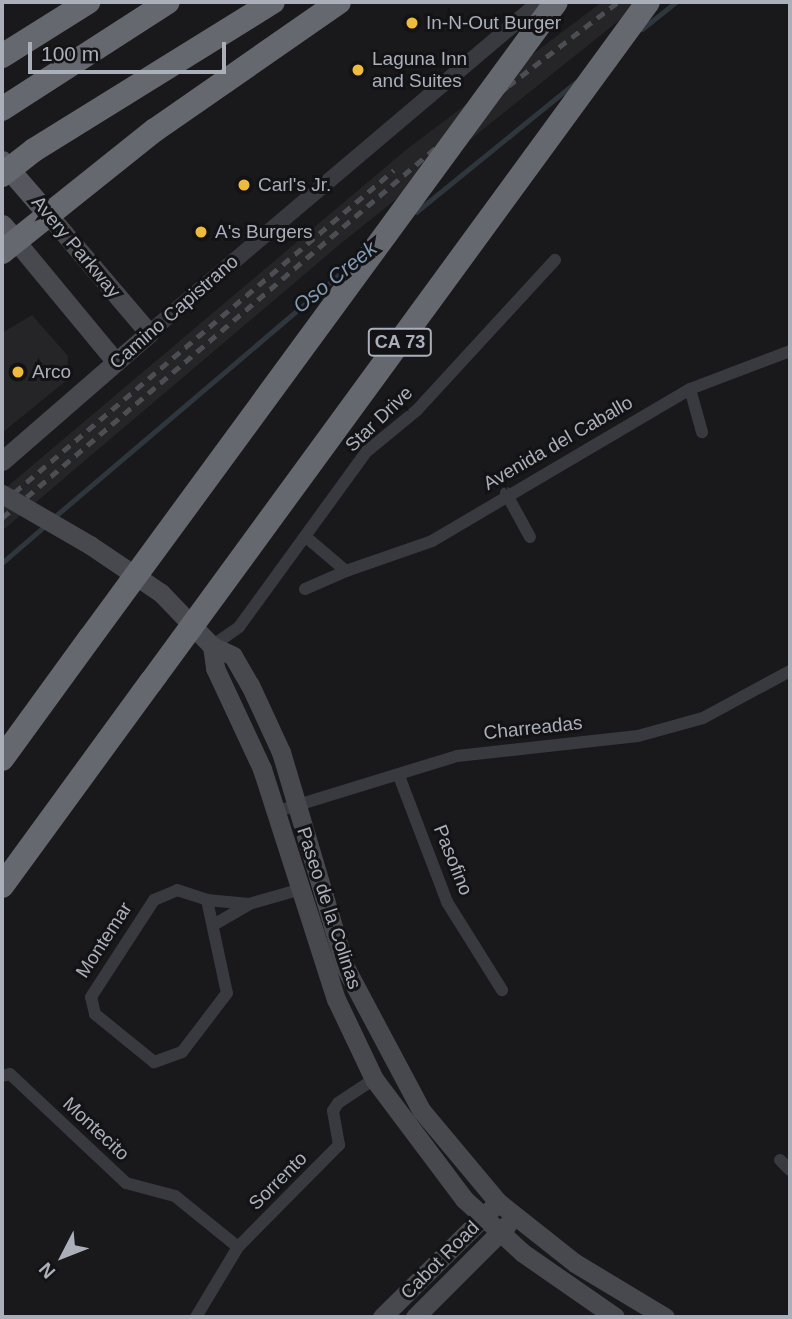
<!DOCTYPE html>
<style>
body{margin:0}
#map{position:relative;width:792px;height:1319px;overflow:hidden;background:#19181b;font-family:Helvetica,sans-serif}
div>[style]{position:absolute}
.built>*{inset:0;background:#252427}
.stream>*{height:4.5px;margin:-2.25px;padding:0 2.25px;transform-origin:2.25px;border-radius:2.25px;background:#2f373e}
.minor>*{height:12px;margin:-6px;padding:0 6px;transform-origin:6px;border-radius:6px;background:#393a3f}
.tertiary>*{height:16px;margin:-8px;padding:0 8px;transform-origin:8px;border-radius:8px;background:#393a3f}
.secondary>*{height:19px;margin:-9.5px;padding:0 9.5px;transform-origin:9.5px;border-radius:9.5px;background:#48494f}
.primary>*{height:21px;margin:-10.5px;padding:0 10.5px;transform-origin:10.5px;border-radius:10.5px;background:#56575e}
.motorway>*{height:24px;margin:-12px;padding:0 12px;transform-origin:12px;border-radius:12px;background:#666870}
.rail>*{height:4.5px;margin-top:-2.25px;transform-origin:0;background:repeating-linear-gradient(90deg,#4d4e54 0 9px,transparent 0 16px)}
.secondary-bridge>*{height:19px;margin:-9.5px;padding:0 9.5px;transform-origin:9.5px;border-radius:9.5px;background:#48494f}
.motorway-bridge>*{height:24px;margin:-12px;padding:0 12px;transform-origin:12px;border-radius:12px;background:#666870}
.dots>*{width:19px;height:19px;translate:-50% -50%;box-sizing:border-box;border:4px solid #131316;border-radius:50%}
span{translate:-50% -50%;white-space:nowrap;text-align:center;line-height:1.15;-webkit-text-stroke:6px #131316;paint-order:stroke}
.shield-label span{padding:2px 5px;background:#131316;border:2px solid;border-radius:5px;-webkit-text-stroke-width:0}
.shield-label{font-size:18px;color:#abafba;font-weight:700}
.poi-label{font-size:19px;color:#abafba}
.left{translate:0 -50%;text-align:left}
.street-label{font-size:19px;color:#abafba}
.water-label{font-size:21px;color:#839bb4;font-style:italic}
.frame{position:absolute;inset:0;border:4px solid #abafba;pointer-events:none}
.north{position:absolute;left:28px;top:1221px;width:70px;height:70px;-webkit-text-stroke:5px #131316;paint-order:stroke;rotate:228deg;font-size:19px;font-weight:700;line-height:28px;text-align:center;color:#abafba}
.north::after{content:'';display:block;margin:auto;width:24px;height:32px;background:#abafba;clip-path:polygon(50% 0,100% 100%,50% 72%,0 100%)}
.scale{position:absolute;left:28px;top:42px;width:198px;height:32px;box-sizing:border-box;border:4px solid #abafba;border-top:0;padding-left:9px;font-size:21px;line-height:24px;white-space:nowrap;color:#abafba;-webkit-text-stroke:5px #131316;paint-order:stroke}
</style>
<div id="map">
<div class="built">
<i style="clip-path:polygon(602px 2px,642px 2px,339px 245px,2px 531px,2px 491px,407px 149px)"></i>
<i style="clip-path:polygon(32px 315px,68px 356px,67px 380px,2px 433px,2px 333px)"></i>
</div>
<div class="stream">
<i style="left:642px;top:29px;width:43px;rotate:-38.5deg"></i>
<i style="left:416px;top:212px;width:205px;rotate:-39.1deg"></i>
<i style="left:52px;top:519px;width:390px;rotate:-40.4deg"></i>
<i style="left:2px;top:563px;width:58px;rotate:-40.8deg"></i>
</div>
<div class="minor">
<i style="left:690px;top:389px;width:45px;rotate:74.4deg"></i>
<i style="left:506px;top:493px;width:50px;rotate:61.4deg"></i>
<i style="left:306px;top:537px;width:52px;rotate:40.4deg"></i>
<i style="left:346px;top:571px;width:91px;rotate:-19.2deg"></i>
<i style="left:432px;top:541px;width:299px;rotate:-30.5deg"></i>
<i style="left:690px;top:389px;width:107px;rotate:-20.8deg"></i>
<i style="left:305px;top:589px;width:45px;rotate:-23.7deg"></i>
<i style="left:212px;top:646px;width:33px;rotate:-35deg"></i>
<i style="left:239px;top:627px;width:216px;rotate:-54deg"></i>
<i style="left:366px;top:452px;width:66px;rotate:-39.5deg"></i>
<i style="left:417px;top:410px;width:204px;rotate:-47.4deg"></i>
<i style="left:399px;top:776px;width:135px;rotate:69.1deg"></i>
<i style="left:447px;top:902px;width:104px;rotate:58deg"></i>
<i style="left:275px;top:812px;width:190px;rotate:-17.1deg"></i>
<i style="left:457px;top:756px;width:182px;rotate:-6.3deg"></i>
<i style="left:638px;top:736px;width:67px;rotate:-15.5deg"></i>
<i style="left:703px;top:718px;width:99px;rotate:-28.4deg"></i>
<i style="left:177px;top:890px;width:32px;rotate:18deg"></i>
<i style="left:207px;top:900px;width:95px;rotate:77.9deg"></i>
<i style="left:227px;top:993px;width:74px;rotate:127.3deg"></i>
<i style="left:182px;top:1052px;width:30px;rotate:160deg"></i>
<i style="left:154px;top:1062px;width:76px;rotate:-140.9deg"></i>
<i style="left:95px;top:1014px;width:17px;rotate:-103deg"></i>
<i style="left:91px;top:997px;width:116px;rotate:-57deg"></i>
<i style="left:154px;top:900px;width:25px;rotate:-23deg"></i>
<i style="left:207px;top:900px;width:42px;rotate:5.4deg"></i>
<i style="left:215px;top:924px;width:39px;rotate:-30deg"></i>
<i style="left:249px;top:904px;width:51px;rotate:-15.9deg"></i>
<i style="left:2px;top:1076px;width:8px;rotate:-14deg"></i>
<i style="left:10px;top:1074px;width:159px;rotate:43.2deg"></i>
<i style="left:126px;top:1183px;width:51px;rotate:14.9deg"></i>
<i style="left:175px;top:1196px;width:81px;rotate:39deg"></i>
<i style="left:780px;top:1160px;width:14px;rotate:45deg"></i>
<i style="left:196px;top:1317px;width:82px;rotate:-59deg"></i>
<i style="left:238px;top:1247px;width:144px;rotate:-45.3deg"></i>
<i style="left:339px;top:1145px;width:35px;rotate:-100deg"></i>
<i style="left:333px;top:1111px;width:9px;rotate:-58deg"></i>
<i style="left:338px;top:1103px;width:43px;rotate:-33.7deg"></i>
</div>
<div class="tertiary">
<i style="left:149px;top:333px;width:512px;rotate:-40.25deg"></i>
</div>
<div class="secondary">
<i style="left:15px;top:240px;width:158px;rotate:50.4deg"></i>
<i style="left:2px;top:461px;width:195px;rotate:-41deg"></i>
<i style="left:149px;top:333px;width:159px;rotate:-130.4deg"></i>
<i style="left:90px;top:545px;width:86px;rotate:34.1deg"></i>
<i style="left:161px;top:593px;width:74px;rotate:46.1deg"></i>
<i style="left:212px;top:646px;width:23px;rotate:25deg"></i>
<i style="left:233px;top:656px;width:34px;rotate:60deg"></i>
<i style="left:250px;top:685px;width:74px;rotate:65.2deg"></i>
<i style="left:281px;top:752px;width:224px;rotate:73.4deg"></i>
<i style="left:345px;top:967px;width:162px;rotate:62deg"></i>
<i style="left:421px;top:1110px;width:120px;rotate:50.1deg"></i>
<i style="left:498px;top:1202px;width:98px;rotate:38.4deg"></i>
<i style="left:575px;top:1263px;width:105px;rotate:31deg"></i>
<i style="left:212px;top:646px;width:22px;rotate:82deg"></i>
<i style="left:215px;top:668px;width:111px;rotate:65deg"></i>
<i style="left:262px;top:769px;width:242px;rotate:72.2deg"></i>
<i style="left:336px;top:999px;width:89px;rotate:64.6deg"></i>
<i style="left:374px;top:1079px;width:150px;rotate:53.1deg"></i>
<i style="left:464px;top:1199px;width:80px;rotate:42.5deg"></i>
<i style="left:523px;top:1253px;width:112px;rotate:34.8deg"></i>
<i style="left:382px;top:1317px;width:155px;rotate:-44.7deg"></i>
<i style="left:415px;top:1317px;width:130px;rotate:-45deg"></i>
</div>
<div class="primary">
<i style="left:2px;top:161px;width:67px;rotate:49.2deg"></i>
<i style="left:2px;top:225px;width:20px;rotate:49deg"></i>
</div>
<div class="motorway">
<i style="left:2px;top:56px;width:102px;rotate:-32.1deg"></i>
<i style="left:2px;top:109px;width:197px;rotate:-32.8deg"></i>
<i style="left:34px;top:150px;width:281px;rotate:-31.8deg"></i>
<i style="left:2px;top:252px;width:196px;rotate:-38.6deg"></i>
<i style="left:155px;top:130px;width:224px;rotate:-34.8deg"></i>
<i style="left:2px;top:759px;width:150px;rotate:-54deg"></i>
<i style="left:2px;top:886px;width:253px;rotate:-53.9deg"></i>
</div>
<div class="rail">
<i style="left:2px;top:503px;width:514px;rotate:-40.35deg"></i>
<i style="left:2px;top:518px;width:665px;rotate:-40.49deg"></i>
<i style="left:508px;top:86px;width:138px;rotate:-37.4deg"></i>
</div>
<div class="secondary-bridge">
<i style="left:2px;top:494px;width:102px;rotate:30.1deg"></i>
</div>
<div class="motorway-bridge">
<i style="left:2px;top:175px;width:41px;rotate:-38deg"></i>
<i style="left:90px;top:638px;width:788px;rotate:-53.77deg"></i>
<i style="left:151px;top:682px;width:842px;rotate:-53.84deg"></i>
</div>
<div class="dots">
<i style="left:412px;top:23px;background:#eebb3d"></i>
<i style="left:358px;top:70px;background:#eebb3d"></i>
<i style="left:244px;top:185px;background:#eebb3d"></i>
<i style="left:201px;top:232px;background:#eebb3d"></i>
<i style="left:18px;top:372px;background:#eebb3d"></i>
</div>
<div class="shield-label">
<span style="left:400px;top:342px">CA 73</span>
</div>
<div class="poi-label">
<span class="left" style="left:426px;top:23px">In-N-Out Burger</span>
<span class="left" style="left:372px;top:70px">Laguna Inn<br>and Suites</span>
<span class="left" style="left:258px;top:185px">Carl's Jr.</span>
<span class="left" style="left:215px;top:232px">A's Burgers</span>
<span class="left" style="left:32px;top:372px">Arco</span>
</div>
<div class="street-label">
<span style="left:76px;top:247px;rotate:50deg">Avery Parkway</span>
<span style="left:174px;top:312px;rotate:-41deg">Camino Capistrano</span>
<span style="left:379px;top:419px;rotate:-44deg">Star Drive</span>
<span style="left:558px;top:443px;rotate:-30deg">Avenida del Caballo</span>
<span style="left:533px;top:728px;rotate:-6deg">Charreadas</span>
<span style="left:453px;top:860px;rotate:68deg">Pasofino</span>
<span style="left:329px;top:908px;rotate:72deg">Paseo de la Colinas</span>
<span style="left:104px;top:940px;rotate:-57deg">Montemar</span>
<span style="left:96px;top:1129px;rotate:43deg">Montecito</span>
<span style="left:278px;top:1181px;rotate:-45deg">Sorrento</span>
<span style="left:440px;top:1260px;rotate:-45deg">Cabot Road</span>
</div>
<div class="water-label">
<span style="left:335px;top:277px;rotate:-39deg">Oso Creek</span>
</div>
<div class="frame"></div>
<div class="north">N</div>
<div class="scale">100 m</div>
</div>
